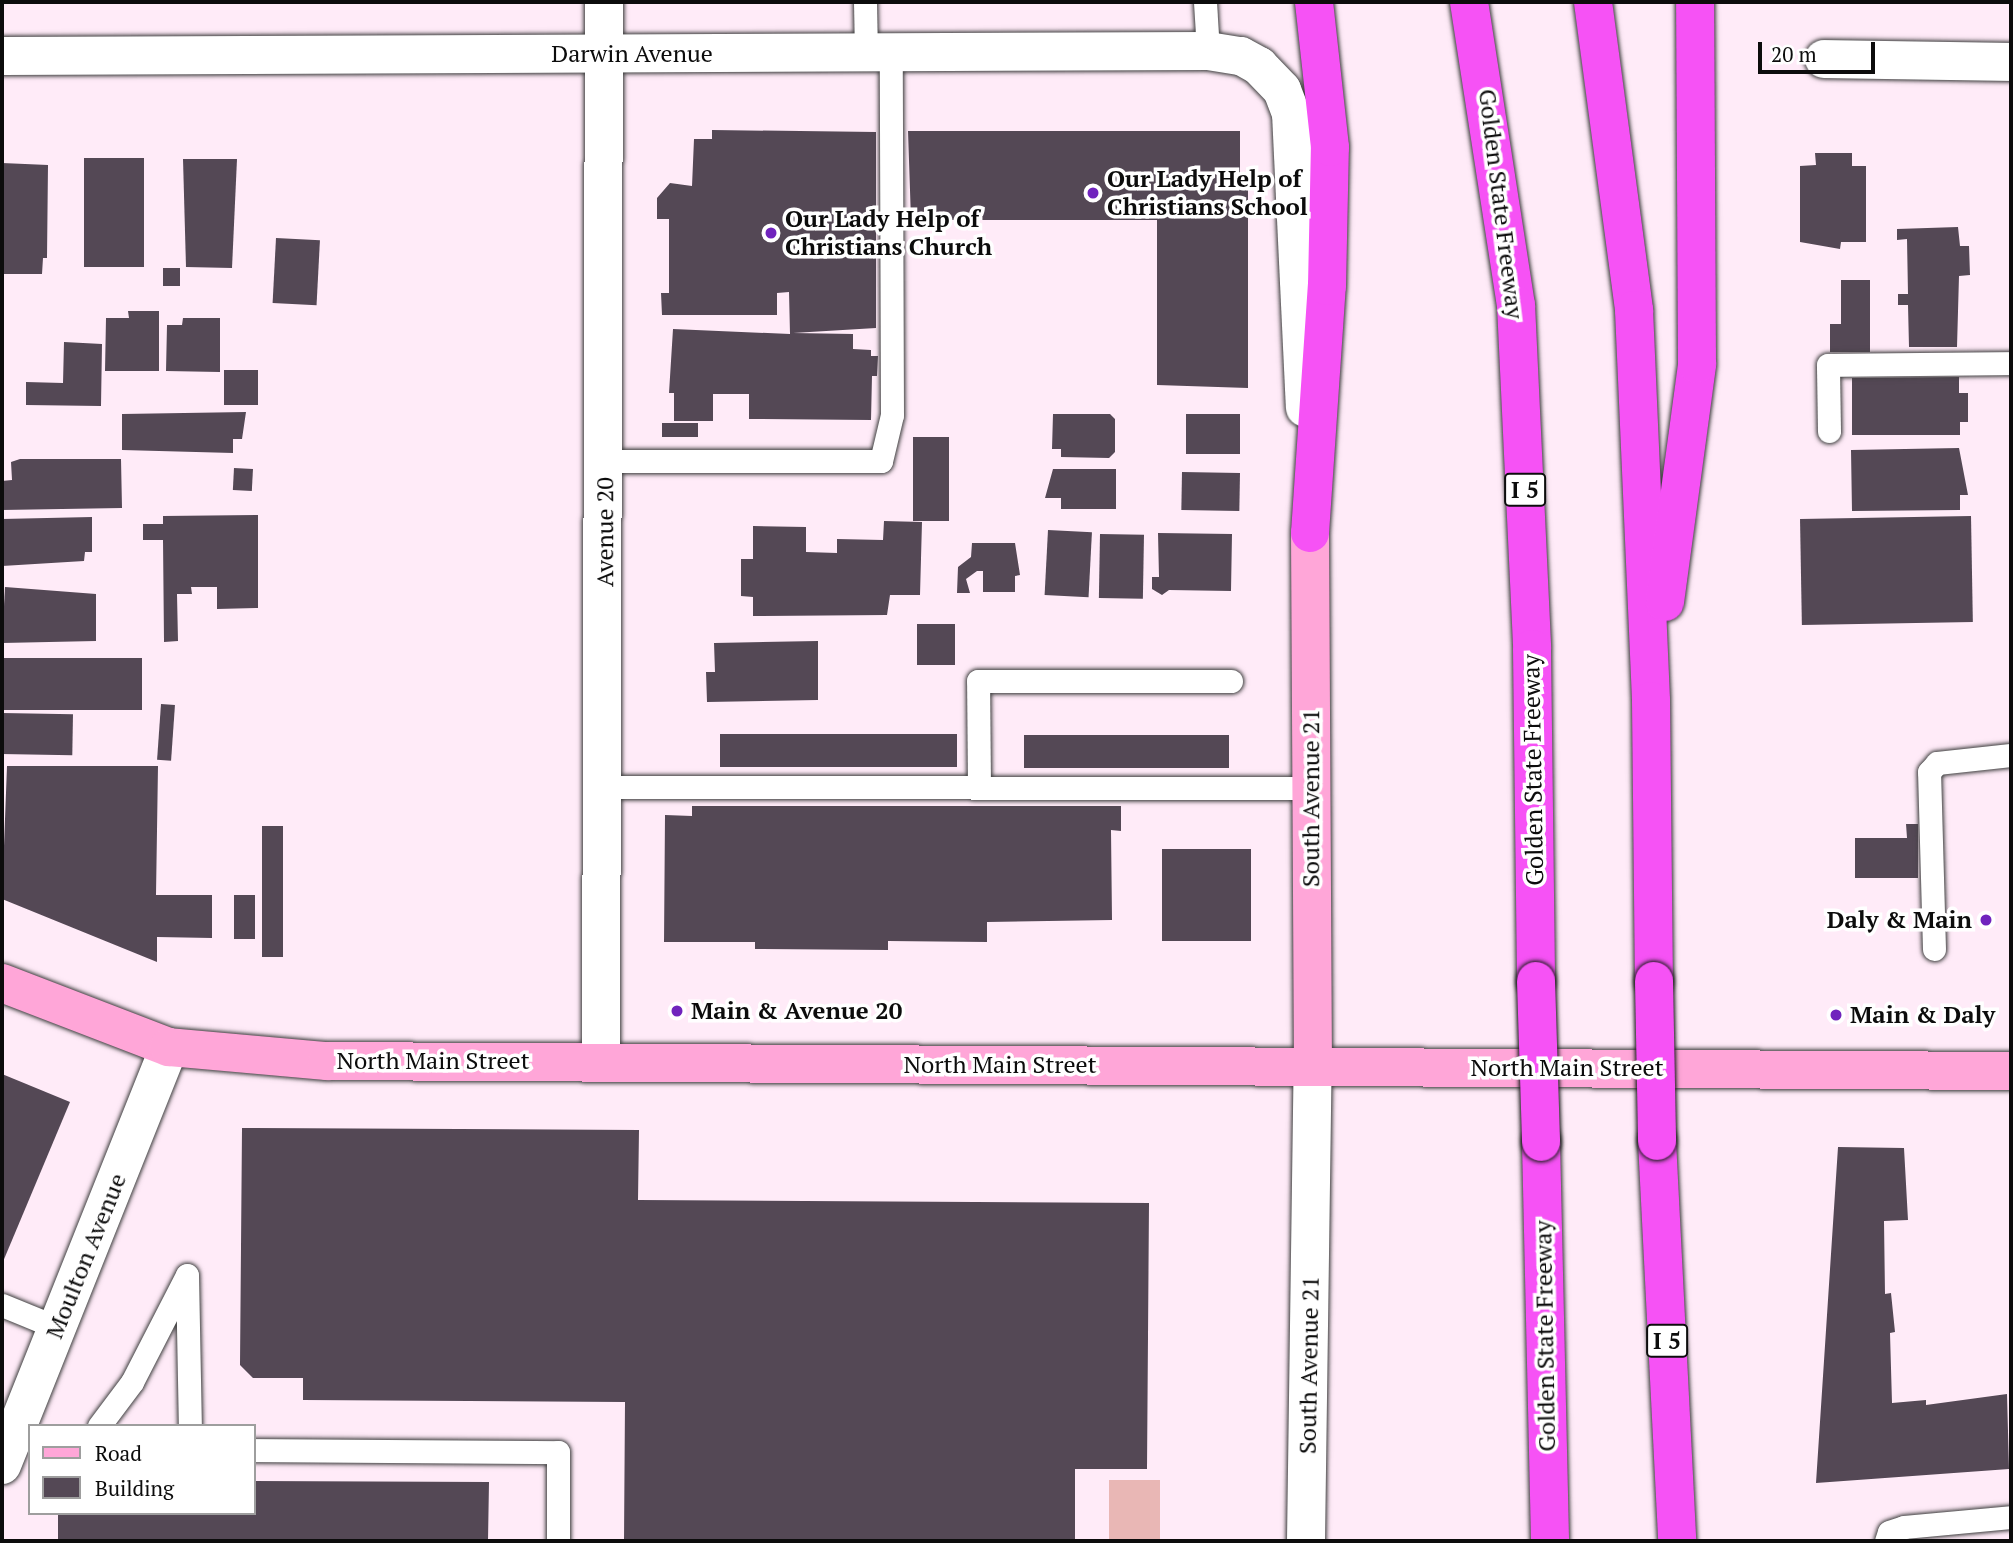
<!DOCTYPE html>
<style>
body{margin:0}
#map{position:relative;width:2013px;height:1543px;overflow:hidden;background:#ffebf8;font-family:"PT Serif",serif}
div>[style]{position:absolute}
.green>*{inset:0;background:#e9b7b5;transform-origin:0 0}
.building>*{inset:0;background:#544855;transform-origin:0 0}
.roads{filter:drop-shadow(0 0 2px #3f3f3f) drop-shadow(0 0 2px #3f3f3f)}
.lane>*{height:23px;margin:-11.5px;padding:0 11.5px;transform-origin:11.5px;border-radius:11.5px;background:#fff}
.street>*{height:38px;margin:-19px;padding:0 19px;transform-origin:19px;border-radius:19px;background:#fff}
.secondary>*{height:38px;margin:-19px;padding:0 19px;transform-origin:19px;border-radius:19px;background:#ffa6d8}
.highway>*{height:38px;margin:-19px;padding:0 19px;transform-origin:19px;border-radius:19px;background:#f652f5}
.bridges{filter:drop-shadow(0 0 2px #1d1d1d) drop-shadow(0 0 2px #1d1d1d)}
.highway-bridge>*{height:38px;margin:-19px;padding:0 19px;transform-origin:19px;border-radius:19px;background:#f652f5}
.dots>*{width:19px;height:19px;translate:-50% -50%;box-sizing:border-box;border:4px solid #fff;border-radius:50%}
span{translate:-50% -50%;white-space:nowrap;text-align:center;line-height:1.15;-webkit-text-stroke:7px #fff;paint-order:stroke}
.shield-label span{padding:2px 5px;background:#fff;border:2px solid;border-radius:5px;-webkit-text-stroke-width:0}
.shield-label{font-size:23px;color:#0c0c0c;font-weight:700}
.street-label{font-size:24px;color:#0c0c0c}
.poi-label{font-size:24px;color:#0c0c0c;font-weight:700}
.left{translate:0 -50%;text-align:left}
.right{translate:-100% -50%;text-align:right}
.frame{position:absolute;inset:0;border:4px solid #0c0c0c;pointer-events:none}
.legend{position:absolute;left:28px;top:1424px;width:228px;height:91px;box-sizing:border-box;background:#fff;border:2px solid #9e9e9e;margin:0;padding:9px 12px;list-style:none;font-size:21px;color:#0c0c0c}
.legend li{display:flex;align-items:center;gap:14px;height:35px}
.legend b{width:35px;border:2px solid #9e9e9e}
.scale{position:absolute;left:1758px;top:42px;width:117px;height:32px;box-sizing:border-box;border:4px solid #0c0c0c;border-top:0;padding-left:9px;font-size:21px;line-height:24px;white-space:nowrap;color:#0c0c0c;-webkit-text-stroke:5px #fff;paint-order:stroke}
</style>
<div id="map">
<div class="green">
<i style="left:1109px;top:1480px;width:51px;height:61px"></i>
</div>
<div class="building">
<i style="clip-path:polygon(712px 130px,876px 132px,876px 328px,793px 333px,853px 334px,853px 349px,871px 350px,871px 356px,878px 356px,877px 376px,872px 376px,871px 420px,749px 419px,749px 394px,713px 394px,713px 421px,674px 421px,674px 393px,669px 393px,673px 329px,790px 334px,789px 292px,777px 293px,777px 315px,662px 315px,661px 293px,669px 293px,669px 219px,657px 219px,657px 198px,670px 183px,692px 186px,694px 139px,712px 139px)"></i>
<i style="clip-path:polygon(908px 131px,1240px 131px,1240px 178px,1248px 178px,1248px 388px,1157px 385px,1157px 220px,911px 220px)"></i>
<i style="clip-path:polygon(1815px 153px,1852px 153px,1852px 166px,1866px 166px,1866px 242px,1841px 242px,1840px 249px,1800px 242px,1800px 166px,1816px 165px)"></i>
<i style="left:84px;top:158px;width:60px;height:109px"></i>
<i style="clip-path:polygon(183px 159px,237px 159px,232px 268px,186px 267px)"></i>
<i style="clip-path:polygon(2px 163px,48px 165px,47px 258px,43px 258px,42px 274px,2px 274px)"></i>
<i style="clip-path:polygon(1958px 227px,1960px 246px,1969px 246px,1970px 275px,1959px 276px,1957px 347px,1909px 347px,1908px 305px,1898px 305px,1898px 294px,1908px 294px,1907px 239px,1897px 240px,1897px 229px)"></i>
<i style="left:276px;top:238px;width:44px;height:65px;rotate:3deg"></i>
<i style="left:163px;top:268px;width:17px;height:18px"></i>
<i style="clip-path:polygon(1841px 280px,1870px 280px,1870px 352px,1830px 352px,1830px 324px,1841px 324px)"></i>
<i style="clip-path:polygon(128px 311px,159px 311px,159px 371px,105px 371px,106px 318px,129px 318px)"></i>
<i style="clip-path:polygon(183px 318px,220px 318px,220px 372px,166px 371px,167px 325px,182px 325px)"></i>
<i style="clip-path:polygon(64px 342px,102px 344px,101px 406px,26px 405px,26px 382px,63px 383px)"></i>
<i style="left:224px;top:370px;width:34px;height:35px"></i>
<i style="clip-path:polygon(1959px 377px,1959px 393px,1968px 393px,1968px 422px,1960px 422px,1960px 435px,1852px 435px,1852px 378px)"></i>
<i style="clip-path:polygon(246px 412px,242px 439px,233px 439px,233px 453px,122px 450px,122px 414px)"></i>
<i style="clip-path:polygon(1053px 414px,1110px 414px,1115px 419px,1115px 452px,1109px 458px,1061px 457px,1061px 449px,1052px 449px)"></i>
<i style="left:1186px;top:414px;width:54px;height:40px"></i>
<i style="left:698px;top:423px;width:14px;height:36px;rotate:90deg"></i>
<i style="left:913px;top:437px;width:36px;height:84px"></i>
<i style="clip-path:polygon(1959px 448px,1968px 495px,1960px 495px,1960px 510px,1852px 511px,1851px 450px)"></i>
<i style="clip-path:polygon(20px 459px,121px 459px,122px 508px,2px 510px,2px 481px,12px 480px,11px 462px)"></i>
<i style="left:234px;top:468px;width:19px;height:22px;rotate:3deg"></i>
<i style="clip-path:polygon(1053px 469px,1116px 469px,1116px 509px,1061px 509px,1061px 498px,1045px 498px)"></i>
<i style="left:1182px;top:472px;width:58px;height:38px;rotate:1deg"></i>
<i style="clip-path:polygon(258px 515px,258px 608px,217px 609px,217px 587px,191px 587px,192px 594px,177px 594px,178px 641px,164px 642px,163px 540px,143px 540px,143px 524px,163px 524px,163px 516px)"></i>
<i style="left:1971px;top:516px;width:106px;height:171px;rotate:89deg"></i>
<i style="clip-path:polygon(92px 517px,92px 552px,85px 552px,84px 561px,2px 566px,2px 519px)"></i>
<i style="clip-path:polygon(884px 521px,922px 522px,920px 595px,890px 595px,887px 615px,753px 616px,753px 597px,741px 596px,741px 559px,753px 559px,753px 526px,806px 527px,806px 552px,837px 553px,837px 539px,883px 540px)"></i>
<i style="left:1048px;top:530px;width:44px;height:65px;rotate:3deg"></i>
<i style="clip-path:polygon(1158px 533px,1232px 534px,1231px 591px,1169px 590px,1162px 595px,1152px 589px,1152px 577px,1159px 577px)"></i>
<i style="left:1100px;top:534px;width:44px;height:64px;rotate:1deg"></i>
<i style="clip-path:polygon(972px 543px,1015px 543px,1020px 575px,1015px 576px,1015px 592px,983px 592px,983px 571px,977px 571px,966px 579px,970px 593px,957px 593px,958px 567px,971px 557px)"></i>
<i style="clip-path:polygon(5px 587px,96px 594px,96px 641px,2px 643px)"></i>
<i style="left:917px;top:624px;width:38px;height:41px"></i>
<i style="clip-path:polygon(818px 641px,818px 700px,707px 702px,706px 672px,715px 672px,714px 643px)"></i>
<i style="left:142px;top:658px;width:52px;height:140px;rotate:90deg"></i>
<i style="left:161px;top:704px;width:14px;height:56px;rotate:4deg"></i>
<i style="left:2px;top:713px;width:71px;height:41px;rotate:1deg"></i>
<i style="left:720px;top:734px;width:237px;height:33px"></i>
<i style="left:1024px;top:735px;width:205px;height:33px"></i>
<i style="clip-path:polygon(7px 766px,158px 766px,156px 895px,212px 895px,212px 938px,157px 937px,157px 962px,2px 899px)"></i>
<i style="clip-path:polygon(692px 806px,1121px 806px,1121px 831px,1111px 830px,1112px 920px,987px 922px,987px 942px,888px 941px,888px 950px,755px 949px,755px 942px,664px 942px,665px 815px,692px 816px)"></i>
<i style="clip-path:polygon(1906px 824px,1918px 824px,1918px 878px,1855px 878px,1855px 838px,1907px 838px)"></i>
<i style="left:283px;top:826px;width:131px;height:21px;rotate:90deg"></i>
<i style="left:1251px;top:849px;width:92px;height:89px;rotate:90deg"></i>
<i style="left:234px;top:895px;width:21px;height:44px"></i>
<i style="clip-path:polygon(2px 1074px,70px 1102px,2px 1264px)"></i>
<i style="clip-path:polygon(242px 1128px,639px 1130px,638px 1200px,1149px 1203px,1147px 1469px,1075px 1469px,1075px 1541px,624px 1541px,625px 1402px,303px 1400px,303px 1378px,253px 1378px,240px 1365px)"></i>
<i style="clip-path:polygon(1838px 1147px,1904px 1148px,1908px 1220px,1884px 1221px,1885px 1294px,1891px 1293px,1895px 1332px,1890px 1333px,1892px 1403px,1926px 1400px,1926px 1405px,2007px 1394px,2009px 1469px,1816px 1483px)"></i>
<i style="clip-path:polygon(254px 1481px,489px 1482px,488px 1541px,58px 1541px,58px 1513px,254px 1513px)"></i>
</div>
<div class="roads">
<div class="lane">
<i style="left:865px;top:2px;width:53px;rotate:88.9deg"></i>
<i style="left:1205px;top:2px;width:49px;rotate:86.5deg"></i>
<i style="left:1829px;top:431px;width:66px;rotate:-90.9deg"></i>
<i style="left:1828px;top:365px;width:183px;rotate:-0.6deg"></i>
<i style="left:606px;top:461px;width:275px"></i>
<i style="left:881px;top:461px;width:47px;rotate:-76.6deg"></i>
<i style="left:892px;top:415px;width:360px;rotate:-90.2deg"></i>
<i style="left:604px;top:787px;width:707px;rotate:0.08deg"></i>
<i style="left:979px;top:787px;width:106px;rotate:-90.5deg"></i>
<i style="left:978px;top:681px;width:253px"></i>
<i style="left:1934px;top:949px;width:177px;rotate:-91.6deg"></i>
<i style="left:1929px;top:772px;width:12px;rotate:-48deg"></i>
<i style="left:1937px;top:763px;width:74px;rotate:-6.2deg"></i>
<i style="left:2px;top:1305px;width:61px;rotate:22.3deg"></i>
<i style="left:99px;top:1426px;width:55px;rotate:-53.1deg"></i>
<i style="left:132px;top:1382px;width:120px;rotate:-62.8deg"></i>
<i style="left:187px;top:1275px;width:151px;rotate:88.9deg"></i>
<i style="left:254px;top:1450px;width:304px;rotate:0.4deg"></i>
<i style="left:558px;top:1452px;width:89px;rotate:90deg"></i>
<i style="left:1886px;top:1541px;width:9px;rotate:-72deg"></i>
<i style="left:1889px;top:1532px;width:16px;rotate:-18deg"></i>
<i style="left:1904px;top:1527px;width:107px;rotate:-5.3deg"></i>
</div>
<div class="street">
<i style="left:2px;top:56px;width:1206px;rotate:-0.24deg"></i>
<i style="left:1208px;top:51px;width:33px;rotate:9deg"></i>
<i style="left:1241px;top:56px;width:21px;rotate:29deg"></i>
<i style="left:1259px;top:66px;width:33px;rotate:46deg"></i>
<i style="left:1282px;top:90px;width:25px;rotate:69deg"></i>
<i style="left:1291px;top:113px;width:295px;rotate:87.3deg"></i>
<i style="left:1824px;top:59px;width:187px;rotate:0.9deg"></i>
<i style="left:601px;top:1063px;width:1061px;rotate:-89.84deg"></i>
<i style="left:2px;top:1465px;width:450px;rotate:-68.2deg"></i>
<i style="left:1306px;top:1541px;width:474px;rotate:-89.2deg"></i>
</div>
<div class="secondary">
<i style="left:1310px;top:533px;width:534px;rotate:89.68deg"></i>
<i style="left:2px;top:983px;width:179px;rotate:21deg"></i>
<i style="left:169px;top:1047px;width:159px;rotate:5.1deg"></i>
<i style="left:327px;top:1061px;width:1684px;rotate:0.34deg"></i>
</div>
<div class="highway">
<i style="left:1469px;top:2px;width:307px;rotate:81.2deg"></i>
<i style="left:1516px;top:305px;width:344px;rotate:87.3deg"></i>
<i style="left:1532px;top:649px;width:332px;rotate:89.3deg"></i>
<i style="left:1593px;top:2px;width:311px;rotate:82.4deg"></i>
<i style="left:1634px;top:310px;width:391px;rotate:87.5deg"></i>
<i style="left:1651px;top:701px;width:280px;rotate:89.4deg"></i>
<i style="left:1310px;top:533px;width:248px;rotate:-86.1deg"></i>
<i style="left:1327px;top:286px;width:139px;rotate:-88.8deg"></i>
<i style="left:1330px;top:147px;width:146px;rotate:-96.3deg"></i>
<i style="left:1665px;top:602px;width:240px;rotate:-82.3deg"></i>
<i style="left:1697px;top:364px;width:362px;rotate:-90.3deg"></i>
<i style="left:1657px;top:1141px;width:400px;rotate:87.1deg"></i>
<i style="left:1541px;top:1142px;width:399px;rotate:88.7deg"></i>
</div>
</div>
<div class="bridges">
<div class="highway-bridge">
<i style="left:1536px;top:981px;width:161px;rotate:88.2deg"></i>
<i style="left:1654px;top:981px;width:160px;rotate:88.9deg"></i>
</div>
</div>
<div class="dots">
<i style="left:1093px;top:193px;background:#7023bd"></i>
<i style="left:771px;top:233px;background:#7023bd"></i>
<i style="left:1986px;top:920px;background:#7023bd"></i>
<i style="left:677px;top:1011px;background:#7023bd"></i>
<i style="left:1836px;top:1015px;background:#7023bd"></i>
</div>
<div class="shield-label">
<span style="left:1525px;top:490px">I 5</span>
<span style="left:1667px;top:1341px">I 5</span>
</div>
<div class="street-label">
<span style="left:632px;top:54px">Darwin Avenue</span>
<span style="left:1501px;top:204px;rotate:83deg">Golden State Freeway</span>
<span style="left:605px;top:532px;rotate:-90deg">Avenue 20</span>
<span style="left:1533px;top:770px;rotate:-91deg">Golden State Freeway</span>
<span style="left:1311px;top:798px;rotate:-90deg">South Avenue 21</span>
<span style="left:433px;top:1061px">North Main Street</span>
<span style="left:1000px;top:1065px">North Main Street</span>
<span style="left:1567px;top:1068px">North Main Street</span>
<span style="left:86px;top:1256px;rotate:-68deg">Moulton Avenue</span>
<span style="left:1545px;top:1336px;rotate:-91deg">Golden State Freeway</span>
<span style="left:1309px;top:1365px;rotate:-89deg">South Avenue 21</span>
</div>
<div class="poi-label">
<span class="left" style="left:1107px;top:193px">Our Lady Help of<br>Christians School</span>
<span class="left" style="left:785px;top:233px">Our Lady Help of<br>Christians Church</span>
<span class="right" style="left:1972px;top:920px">Daly &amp; Main</span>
<span class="left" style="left:691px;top:1011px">Main &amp; Avenue 20</span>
<span class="left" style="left:1850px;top:1015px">Main &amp; Daly</span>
</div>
<div class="frame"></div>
<ul class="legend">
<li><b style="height:9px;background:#ffa6d8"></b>Road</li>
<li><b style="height:19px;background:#544855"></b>Building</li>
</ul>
<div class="scale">20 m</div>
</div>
